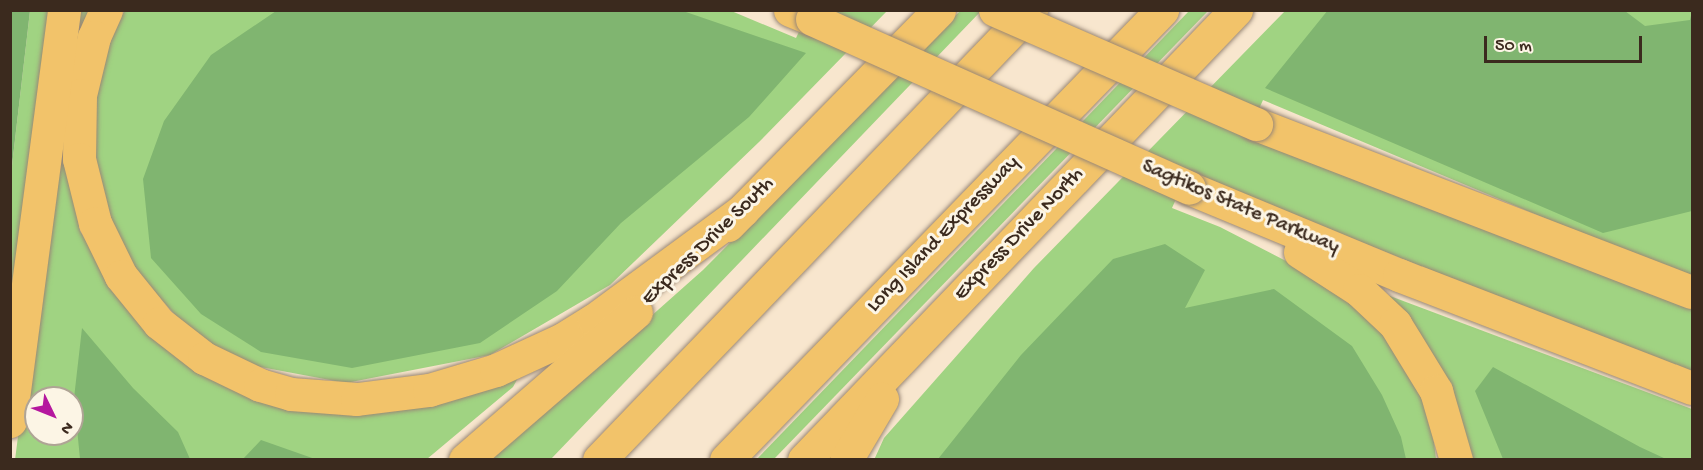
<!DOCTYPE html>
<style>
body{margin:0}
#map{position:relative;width:1703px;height:470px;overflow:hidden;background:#f8e6ce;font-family:"Gochi Hand",sans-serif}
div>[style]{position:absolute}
.green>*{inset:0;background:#a0d382}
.forest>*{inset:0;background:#80b570}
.roads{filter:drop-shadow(0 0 2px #9a8876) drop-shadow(0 0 2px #9a8876)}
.highway>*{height:33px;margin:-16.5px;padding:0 16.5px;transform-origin:16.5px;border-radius:16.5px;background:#f2c36a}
.bridges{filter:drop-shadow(0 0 2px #9a8876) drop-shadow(0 0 2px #9a8876)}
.highway-bridge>*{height:33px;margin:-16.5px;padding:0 16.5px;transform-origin:16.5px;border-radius:16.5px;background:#f2c36a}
span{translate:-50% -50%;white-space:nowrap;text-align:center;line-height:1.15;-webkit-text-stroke:6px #fcf5e5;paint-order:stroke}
.street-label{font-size:21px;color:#3b2a1e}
.frame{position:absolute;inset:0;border:12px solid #3b2a1e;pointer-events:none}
.north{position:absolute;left:24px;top:386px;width:60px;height:60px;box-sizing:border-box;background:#fcf5e5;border:2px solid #afa495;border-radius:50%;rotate:133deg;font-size:16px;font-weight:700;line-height:24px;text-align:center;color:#3b2a1e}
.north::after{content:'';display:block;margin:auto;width:21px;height:27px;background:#b5179e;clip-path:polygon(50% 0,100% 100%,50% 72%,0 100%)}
.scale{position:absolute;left:1484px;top:36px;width:158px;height:27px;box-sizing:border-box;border:3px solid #3b2a1e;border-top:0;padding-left:8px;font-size:18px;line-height:21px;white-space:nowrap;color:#3b2a1e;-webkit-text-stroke:4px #fcf5e5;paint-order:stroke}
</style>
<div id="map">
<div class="green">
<i style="clip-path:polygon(729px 10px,796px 38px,809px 11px,887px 11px,759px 142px,610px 285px,490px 355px,346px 383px,244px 364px,188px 329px,128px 263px,98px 184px,92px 99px,113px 26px,125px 11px)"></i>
<i style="clip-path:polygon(30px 11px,51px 11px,11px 294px,11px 174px)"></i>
<i style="clip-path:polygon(evenodd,72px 11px,94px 11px,63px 143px,80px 231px,127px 309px,294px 405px,519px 376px,513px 387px,427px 459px,15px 460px,72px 11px,36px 398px,72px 398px,72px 434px,36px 434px,36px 398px)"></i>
<i style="clip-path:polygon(960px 11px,981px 11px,551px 459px,489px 460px,703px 270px)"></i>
<i style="clip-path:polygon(1189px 11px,1208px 11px,774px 459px,756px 460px)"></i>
<i style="clip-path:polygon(1285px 11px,1692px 11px,1692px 280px,1263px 100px,1247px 136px,1692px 308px,1692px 376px,1188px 172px,1172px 208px,1220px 227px,1321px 279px,1393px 339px,1431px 418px,1436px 459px,874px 460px,884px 438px,1034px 268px)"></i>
<i style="clip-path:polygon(1374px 290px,1692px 409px,1692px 459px,1464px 459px)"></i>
</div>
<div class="forest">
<i style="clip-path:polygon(11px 10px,30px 11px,11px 174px,10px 11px)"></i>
<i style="clip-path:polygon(571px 10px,683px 11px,806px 53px,749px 117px,621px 223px,557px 291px,480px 343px,352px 368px,261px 352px,201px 314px,151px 258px,143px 179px,164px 121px,211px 55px,276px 11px)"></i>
<i style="clip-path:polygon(1328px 10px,1625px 11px,1645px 26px,1690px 20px,1692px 11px,1692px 211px,1603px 233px,1265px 88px)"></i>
<i style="clip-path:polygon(1165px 244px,1205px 270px,1185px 308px,1274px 289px,1352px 346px,1382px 395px,1401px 437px,1406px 459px,938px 459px,1021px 355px,1113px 259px)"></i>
<i style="clip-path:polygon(82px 328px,133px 388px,178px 432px,190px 459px,80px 459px,74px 398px)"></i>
<i style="clip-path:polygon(1493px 367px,1640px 447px,1666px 459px,1503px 459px,1475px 391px)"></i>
<i style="clip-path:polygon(261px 440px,315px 459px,243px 459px)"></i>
</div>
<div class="roads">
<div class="highway">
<i style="left:106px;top:10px;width:30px;rotate:114deg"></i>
<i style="left:94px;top:37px;width:60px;rotate:103.6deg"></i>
<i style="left:80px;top:95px;width:64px;rotate:90.9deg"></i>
<i style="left:79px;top:159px;width:66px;rotate:76deg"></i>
<i style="left:95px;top:223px;width:59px;rotate:63.9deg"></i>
<i style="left:121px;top:276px;width:60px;rotate:51deg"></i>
<i style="left:159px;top:323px;width:57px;rotate:37.9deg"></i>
<i style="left:204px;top:358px;width:62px;rotate:25.7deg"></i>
<i style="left:260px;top:385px;width:32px;rotate:16deg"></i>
<i style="left:291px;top:394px;width:66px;rotate:4.3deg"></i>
<i style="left:357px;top:399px;width:73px;rotate:-7.1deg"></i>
<i style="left:429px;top:390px;width:70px;rotate:-16.6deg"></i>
<i style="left:496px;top:370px;width:74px;rotate:-24.8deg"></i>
<i style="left:563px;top:339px;width:36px;rotate:-32deg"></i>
<i style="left:594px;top:320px;width:184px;rotate:-36.4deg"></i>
<i style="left:790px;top:10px;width:24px;rotate:22deg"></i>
<i style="left:1256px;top:124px;width:467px;rotate:21.1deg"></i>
<i style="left:1189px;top:188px;width:227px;rotate:22.5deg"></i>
<i style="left:1399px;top:275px;width:314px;rotate:21.1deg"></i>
<i style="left:728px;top:225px;width:301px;rotate:-45.5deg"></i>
<i style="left:1300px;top:252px;width:70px;rotate:32.8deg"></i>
<i style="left:1359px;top:290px;width:50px;rotate:43.4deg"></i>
<i style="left:1395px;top:324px;width:79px;rotate:58.5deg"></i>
<i style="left:1436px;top:391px;width:72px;rotate:73.8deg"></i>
<i style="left:10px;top:421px;width:415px;rotate:-82.5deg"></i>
<i style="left:465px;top:460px;width:226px;rotate:-40.9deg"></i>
<i style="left:599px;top:460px;width:624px;rotate:-46.17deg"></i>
<i style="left:726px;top:460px;width:627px;rotate:-45.91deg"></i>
<i style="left:804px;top:460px;width:624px;rotate:-46.17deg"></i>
<i style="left:846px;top:460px;width:71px;rotate:-59.5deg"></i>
</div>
</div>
<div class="bridges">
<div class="highway-bridge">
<i style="left:995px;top:10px;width:285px;rotate:23.6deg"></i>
<i style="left:812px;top:19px;width:413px;rotate:24.1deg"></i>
</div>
</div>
<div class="street-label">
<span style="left:1240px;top:208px;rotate:23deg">Sagtikos State Parkway</span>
<span style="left:944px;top:235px;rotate:-46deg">Long Island Expressway</span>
<span style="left:1020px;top:235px;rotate:-46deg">Express Drive North</span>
<span style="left:709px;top:242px;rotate:-44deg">Express Drive South</span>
</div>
<div class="frame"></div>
<div class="north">N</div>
<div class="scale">50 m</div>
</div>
